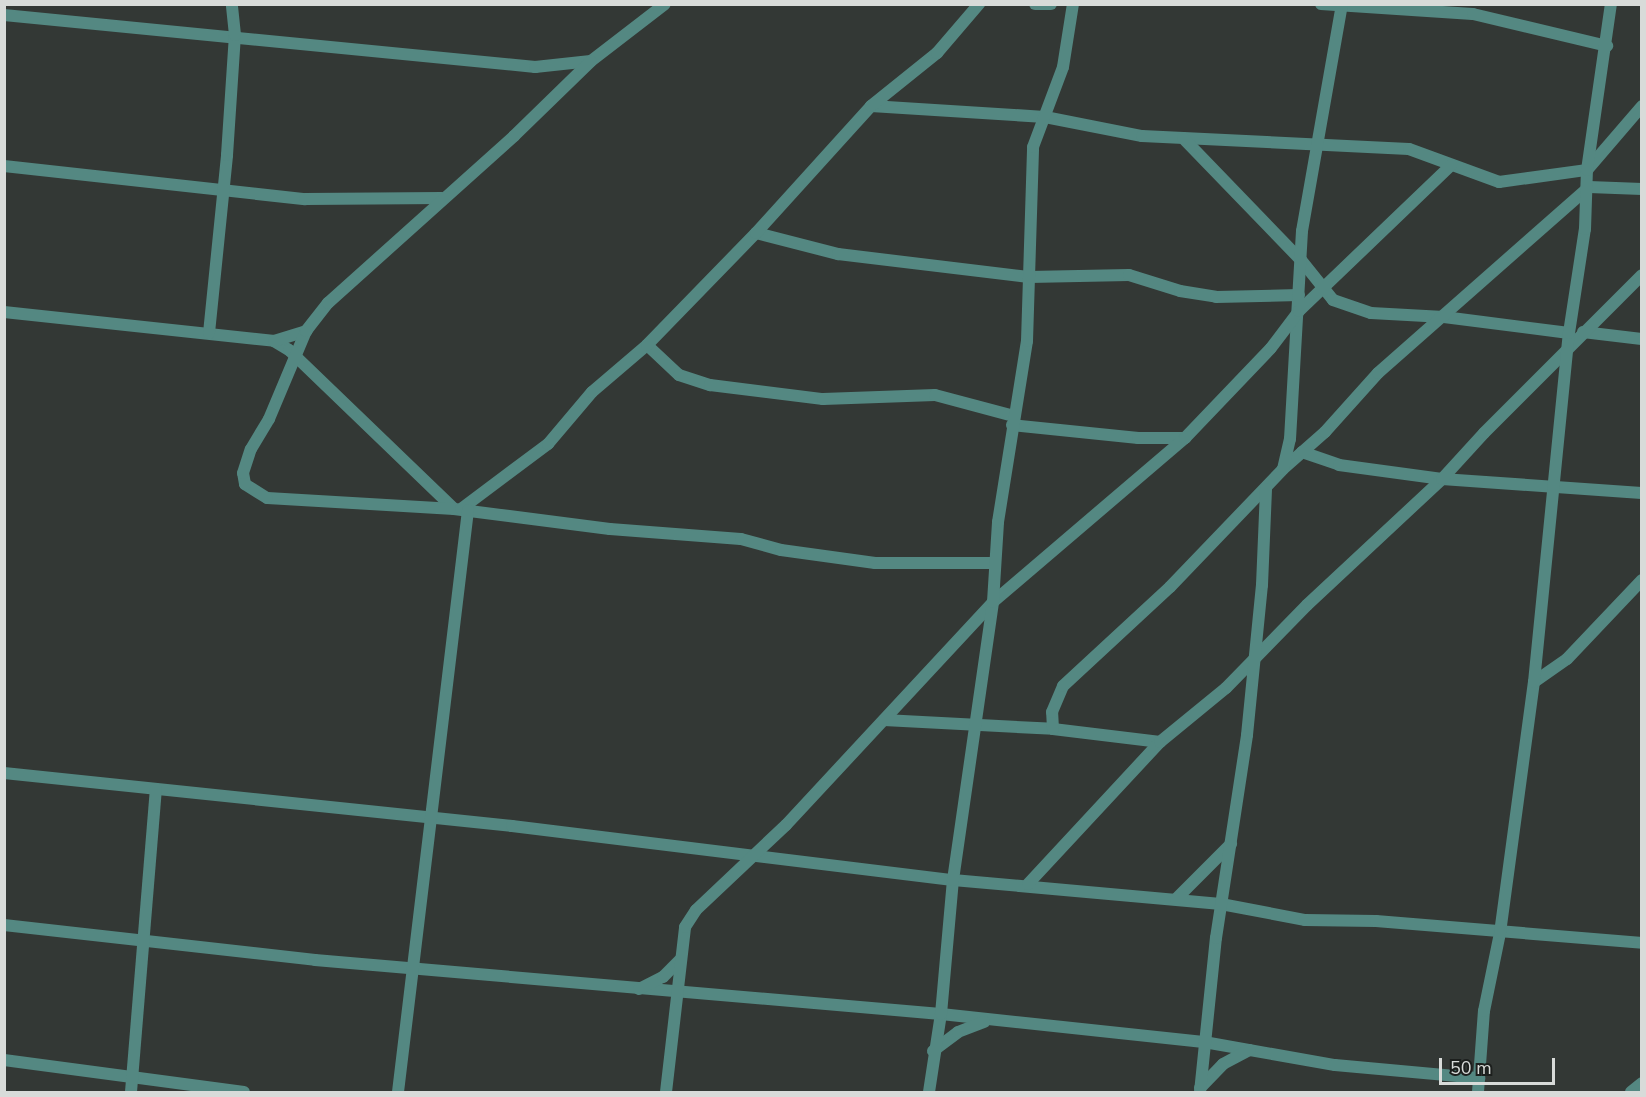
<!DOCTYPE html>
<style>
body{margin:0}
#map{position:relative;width:1646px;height:1097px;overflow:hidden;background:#333835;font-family:"Nunito Sans",sans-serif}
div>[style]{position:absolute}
.minor>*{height:12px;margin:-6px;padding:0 6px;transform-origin:6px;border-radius:6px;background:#548882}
span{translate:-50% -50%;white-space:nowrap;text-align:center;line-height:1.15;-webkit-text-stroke:6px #1c1f1d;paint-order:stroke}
.frame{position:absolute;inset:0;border:6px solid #d8dbd9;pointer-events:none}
.scale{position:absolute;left:1439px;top:1058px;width:116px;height:27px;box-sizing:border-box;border:3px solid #d8dbd9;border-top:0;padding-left:8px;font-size:18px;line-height:21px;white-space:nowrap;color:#d8dbd9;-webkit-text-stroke:4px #1c1f1d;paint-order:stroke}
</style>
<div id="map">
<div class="minor">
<i style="left:1035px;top:4px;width:16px"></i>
<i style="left:1321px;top:4px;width:152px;rotate:3.8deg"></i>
<i style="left:1473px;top:14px;width:138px;rotate:13.4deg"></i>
<i style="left:4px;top:15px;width:534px;rotate:5.59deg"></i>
<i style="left:535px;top:67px;width:56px;rotate:-6.1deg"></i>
<i style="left:591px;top:61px;width:93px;rotate:-37.6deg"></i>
<i style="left:871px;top:106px;width:174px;rotate:3.6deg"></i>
<i style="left:1045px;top:117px;width:99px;rotate:11.1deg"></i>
<i style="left:1142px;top:136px;width:267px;rotate:2.8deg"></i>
<i style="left:1409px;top:149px;width:96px;rotate:20.1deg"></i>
<i style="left:1499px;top:182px;width:89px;rotate:-7.8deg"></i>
<i style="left:1587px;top:170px;width:84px;rotate:-49.3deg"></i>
<i style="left:1183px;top:138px;width:170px;rotate:46deg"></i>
<i style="left:1301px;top:260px;width:51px;rotate:51.3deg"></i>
<i style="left:1333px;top:300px;width:40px;rotate:18.9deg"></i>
<i style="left:1371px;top:313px;width:73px;rotate:3.1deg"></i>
<i style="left:1444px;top:317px;width:126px;rotate:7.3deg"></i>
<i style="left:4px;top:166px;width:303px;rotate:6.3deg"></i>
<i style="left:305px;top:199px;width:137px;rotate:-0.4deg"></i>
<i style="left:756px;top:233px;width:85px;rotate:14.4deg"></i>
<i style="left:838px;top:254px;width:192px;rotate:6.9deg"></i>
<i style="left:1029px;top:277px;width:100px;rotate:-1.1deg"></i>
<i style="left:1129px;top:275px;width:53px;rotate:17.4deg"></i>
<i style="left:1180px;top:291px;width:36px;rotate:9deg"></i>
<i style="left:1216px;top:297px;width:83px;rotate:-1.4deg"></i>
<i style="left:4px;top:312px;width:272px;rotate:6.1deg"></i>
<i style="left:274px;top:341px;width:17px;rotate:31deg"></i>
<i style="left:289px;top:350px;width:229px;rotate:43.9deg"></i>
<i style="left:454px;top:509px;width:157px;rotate:7.3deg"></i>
<i style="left:610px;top:529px;width:131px;rotate:4.4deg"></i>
<i style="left:741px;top:539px;width:41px;rotate:15.4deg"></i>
<i style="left:781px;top:550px;width:95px;rotate:7.9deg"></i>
<i style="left:875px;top:563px;width:119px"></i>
<i style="left:1583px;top:332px;width:59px;rotate:6.8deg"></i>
<i style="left:209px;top:333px;width:179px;rotate:-84.2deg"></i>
<i style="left:227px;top:155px;width:120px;rotate:-86.2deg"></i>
<i style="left:235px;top:35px;width:31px;rotate:-96deg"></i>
<i style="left:274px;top:341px;width:34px;rotate:-17deg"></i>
<i style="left:647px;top:345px;width:44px;rotate:43.2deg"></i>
<i style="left:679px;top:375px;width:33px;rotate:18deg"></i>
<i style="left:710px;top:385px;width:114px;rotate:7.1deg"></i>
<i style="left:823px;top:399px;width:112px;rotate:-2deg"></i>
<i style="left:935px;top:395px;width:82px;rotate:14.9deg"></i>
<i style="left:1012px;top:425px;width:127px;rotate:5.9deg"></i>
<i style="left:1138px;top:438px;width:47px"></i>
<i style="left:1302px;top:452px;width:39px;rotate:19deg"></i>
<i style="left:1339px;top:465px;width:104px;rotate:7.7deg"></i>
<i style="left:1442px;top:479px;width:200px;rotate:4deg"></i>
<i style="left:1283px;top:469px;width:56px;rotate:-41.4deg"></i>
<i style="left:1325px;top:432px;width:79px;rotate:-48.1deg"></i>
<i style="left:1378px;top:373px;width:281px;rotate:-41.4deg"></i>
<i style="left:1589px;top:187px;width:53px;rotate:2.2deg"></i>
<i style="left:454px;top:509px;width:187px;rotate:-176.6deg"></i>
<i style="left:267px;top:498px;width:26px;rotate:-148deg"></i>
<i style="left:245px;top:484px;width:11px;rotate:-100deg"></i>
<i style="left:243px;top:473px;width:25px;rotate:-72deg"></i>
<i style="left:251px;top:449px;width:35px;rotate:-59deg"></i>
<i style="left:269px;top:419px;width:95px;rotate:-67.2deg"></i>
<i style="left:306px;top:331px;width:36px;rotate:-52deg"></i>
<i style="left:328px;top:303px;width:250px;rotate:-41.9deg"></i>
<i style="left:514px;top:136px;width:107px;rotate:-44.2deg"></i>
<i style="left:461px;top:509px;width:109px;rotate:-36.8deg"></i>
<i style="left:548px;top:444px;width:68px;rotate:-49.8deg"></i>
<i style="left:592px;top:392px;width:72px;rotate:-40.5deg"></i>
<i style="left:647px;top:345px;width:156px;rotate:-45.8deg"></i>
<i style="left:756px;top:233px;width:171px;rotate:-47.8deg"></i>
<i style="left:871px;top:106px;width:85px;rotate:-38.8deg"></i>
<i style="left:937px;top:53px;width:65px;rotate:-49.4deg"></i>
<i style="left:1534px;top:682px;width:40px;rotate:-34.9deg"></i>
<i style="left:1567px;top:659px;width:109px;rotate:-46.5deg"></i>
<i style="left:884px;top:720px;width:169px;rotate:3deg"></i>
<i style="left:1053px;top:729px;width:108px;rotate:6.9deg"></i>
<i style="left:1053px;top:729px;width:17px;rotate:-93deg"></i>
<i style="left:1052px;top:712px;width:28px;rotate:-67deg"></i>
<i style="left:1063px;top:686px;width:146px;rotate:-42.8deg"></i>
<i style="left:1170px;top:587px;width:163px;rotate:-46.2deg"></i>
<i style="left:1283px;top:469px;width:31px;rotate:-77deg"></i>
<i style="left:1290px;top:439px;width:208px;rotate:-86.7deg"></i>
<i style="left:1302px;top:231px;width:230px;rotate:-80deg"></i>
<i style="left:4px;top:773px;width:511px;rotate:5.96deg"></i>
<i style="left:512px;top:826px;width:444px;rotate:7deg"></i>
<i style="left:953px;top:880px;width:269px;rotate:5.1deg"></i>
<i style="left:1221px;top:904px;width:86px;rotate:10.8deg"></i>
<i style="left:1305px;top:920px;width:71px;rotate:0.8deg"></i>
<i style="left:1376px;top:921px;width:267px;rotate:4.7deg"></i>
<i style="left:1028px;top:884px;width:194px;rotate:-47.1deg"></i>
<i style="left:1160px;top:742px;width:85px;rotate:-39.3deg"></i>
<i style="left:1226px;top:688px;width:116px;rotate:-45.7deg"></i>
<i style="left:1307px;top:605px;width:185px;rotate:-43deg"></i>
<i style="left:1442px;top:479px;width:62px;rotate:-47.6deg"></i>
<i style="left:1484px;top:433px;width:223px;rotate:-45deg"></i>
<i style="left:1176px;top:899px;width:78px;rotate:-45deg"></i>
<i style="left:4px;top:925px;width:313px;rotate:6.4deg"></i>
<i style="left:315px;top:960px;width:628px;rotate:4.93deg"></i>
<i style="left:941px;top:1014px;width:264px;rotate:6.1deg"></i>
<i style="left:1204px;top:1042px;width:133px;rotate:10deg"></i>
<i style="left:1335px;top:1065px;width:145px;rotate:5.2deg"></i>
<i style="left:639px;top:989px;width:27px;rotate:-27deg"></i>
<i style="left:663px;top:977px;width:25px;rotate:-45deg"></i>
<i style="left:933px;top:1051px;width:31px;rotate:-37deg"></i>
<i style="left:958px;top:1032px;width:28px;rotate:-21deg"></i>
<i style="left:4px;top:1060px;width:242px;rotate:7.6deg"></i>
<i style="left:1200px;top:1088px;width:33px;rotate:-46deg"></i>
<i style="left:1223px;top:1064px;width:30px;rotate:-28deg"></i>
<i style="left:131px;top:1092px;width:304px;rotate:-85.3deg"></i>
<i style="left:398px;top:1092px;width:586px;rotate:-83.14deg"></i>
<i style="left:666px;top:1092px;width:166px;rotate:-83.4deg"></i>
<i style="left:685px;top:927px;width:20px;rotate:-57deg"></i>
<i style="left:696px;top:910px;width:124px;rotate:-43.4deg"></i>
<i style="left:786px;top:825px;width:304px;rotate:-47.1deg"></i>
<i style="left:993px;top:602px;width:253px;rotate:-40.5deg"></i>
<i style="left:1185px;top:438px;width:124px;rotate:-46.3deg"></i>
<i style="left:1271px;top:348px;width:46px;rotate:-52.9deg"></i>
<i style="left:1299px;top:311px;width:211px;rotate:-43.8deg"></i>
<i style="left:929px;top:1092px;width:79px;rotate:-81.3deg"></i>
<i style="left:941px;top:1014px;width:135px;rotate:-84.9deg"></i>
<i style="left:953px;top:880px;width:281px;rotate:-81.8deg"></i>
<i style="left:993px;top:602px;width:80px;rotate:-86.4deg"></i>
<i style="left:998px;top:522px;width:183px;rotate:-80.9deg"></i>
<i style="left:1027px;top:341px;width:194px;rotate:-88.2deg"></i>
<i style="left:1033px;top:147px;width:85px;rotate:-69.4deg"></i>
<i style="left:1063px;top:67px;width:64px;rotate:-81deg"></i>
<i style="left:1200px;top:1092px;width:155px;rotate:-84.1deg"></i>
<i style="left:1216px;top:938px;width:205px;rotate:-81.3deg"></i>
<i style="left:1247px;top:735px;width:151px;rotate:-84.3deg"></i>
<i style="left:1262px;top:585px;width:96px;rotate:-87.6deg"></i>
<i style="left:1478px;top:1092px;width:81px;rotate:-85.8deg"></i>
<i style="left:1484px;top:1011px;width:80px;rotate:-78.4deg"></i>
<i style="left:1500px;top:933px;width:253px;rotate:-82.3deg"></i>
<i style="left:1534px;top:682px;width:351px;rotate:-84.3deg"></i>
<i style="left:1569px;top:333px;width:105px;rotate:-81.3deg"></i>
<i style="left:1585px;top:229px;width:59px;rotate:-88.1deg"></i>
<i style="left:1587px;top:170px;width:168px;rotate:-81.8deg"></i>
<i style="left:1631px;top:1092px;width:14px;rotate:-39deg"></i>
</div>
<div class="frame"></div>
<div class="scale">50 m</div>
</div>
